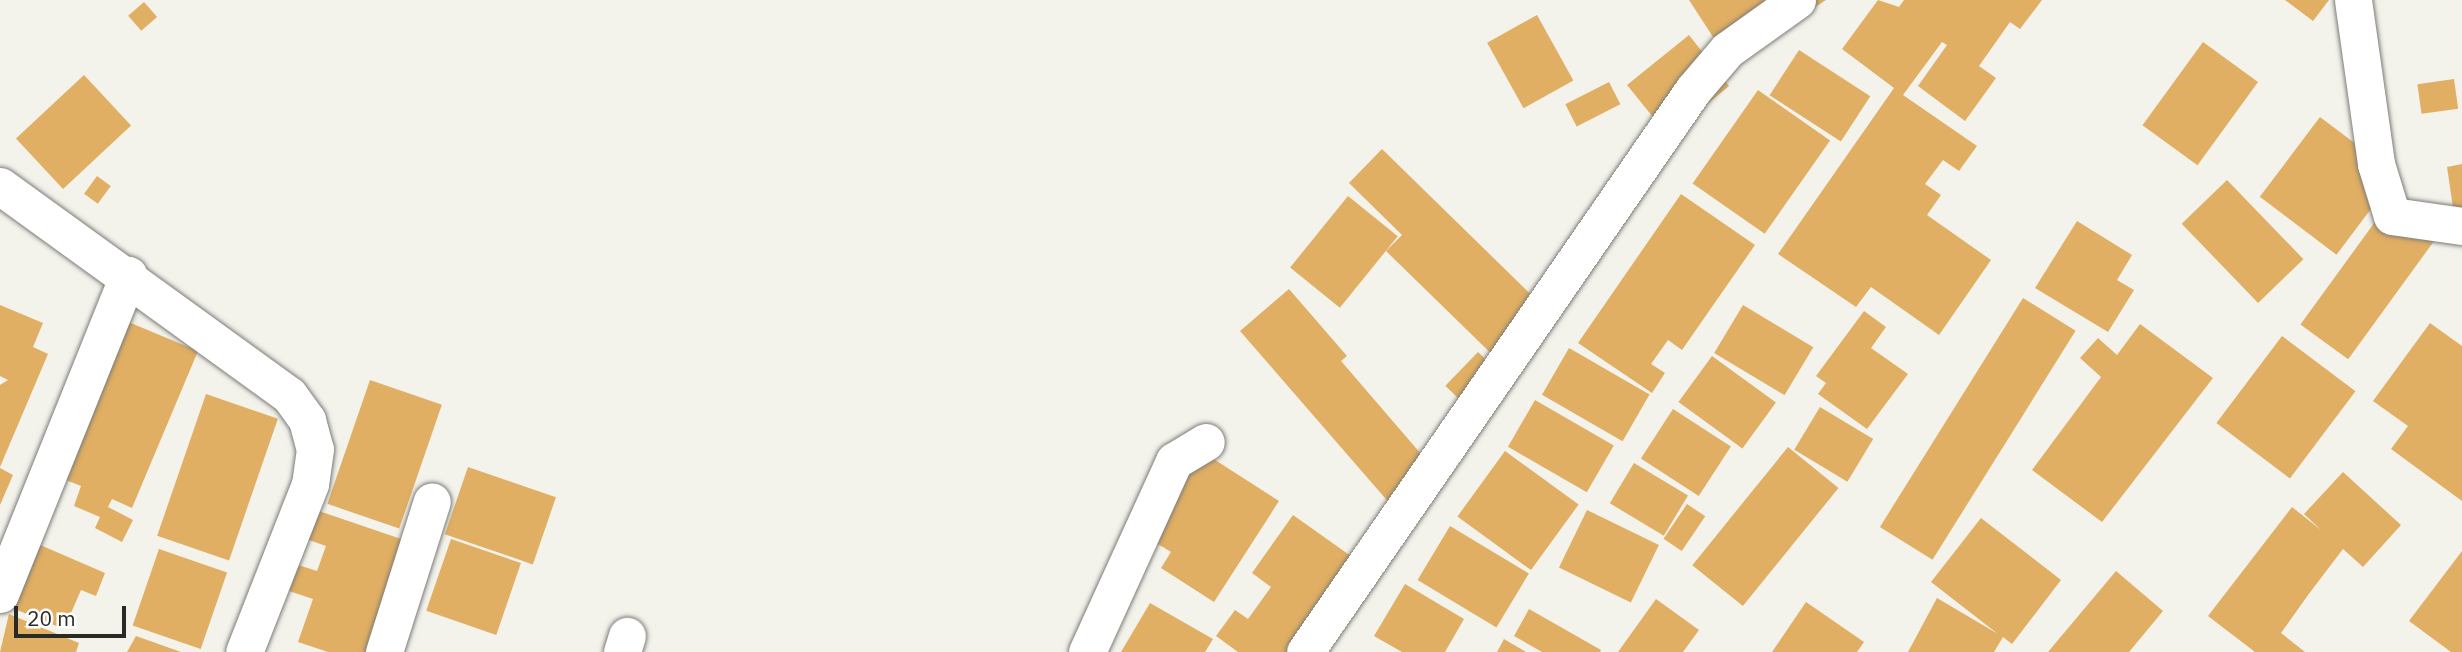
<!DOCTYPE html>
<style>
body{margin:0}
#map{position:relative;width:2462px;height:652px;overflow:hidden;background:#f3f2eb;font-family:"IBM Plex Sans",sans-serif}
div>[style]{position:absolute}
.building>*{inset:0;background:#e1af63;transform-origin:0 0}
.roads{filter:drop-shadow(0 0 2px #7d7c77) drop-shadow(0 0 2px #7d7c77)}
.minor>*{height:37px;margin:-18.5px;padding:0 18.5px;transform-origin:18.5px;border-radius:18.5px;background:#fff}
span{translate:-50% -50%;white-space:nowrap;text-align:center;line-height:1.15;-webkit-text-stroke:6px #fffffe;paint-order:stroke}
.scale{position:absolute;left:14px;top:606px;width:112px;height:32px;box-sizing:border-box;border:4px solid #292926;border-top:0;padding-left:9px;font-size:21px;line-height:24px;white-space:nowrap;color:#292926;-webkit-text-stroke:5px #fffffe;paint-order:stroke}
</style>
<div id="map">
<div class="building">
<i style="clip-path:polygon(1689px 0,1826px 0,1730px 63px)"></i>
<i style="clip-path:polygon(1878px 0,1899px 7px,1904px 0,2042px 0,2020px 29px,2010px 22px,1979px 66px,1996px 78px,1965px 121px,1918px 86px,1947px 45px,1942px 42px,1903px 95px,1977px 146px,1959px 171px,1943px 160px,1925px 184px,1941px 195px,1927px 215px,1991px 260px,1939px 335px,1871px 287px,1856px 307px,1778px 254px,1894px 88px,1842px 49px)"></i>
<i style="clip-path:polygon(2285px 0,2329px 0,2313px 21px)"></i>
<i style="left:144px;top:2px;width:20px;height:21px;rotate:49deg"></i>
<i style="left:1537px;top:15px;width:75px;height:57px;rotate:61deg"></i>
<i style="clip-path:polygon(1689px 35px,1729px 86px,1678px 128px,1657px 122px,1627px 85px)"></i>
<i style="left:2203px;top:42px;width:68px;height:103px;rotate:36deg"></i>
<i style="left:1799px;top:50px;width:85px;height:54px;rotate:33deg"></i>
<i style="left:84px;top:75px;width:69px;height:93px;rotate:47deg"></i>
<i style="left:2454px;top:79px;width:30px;height:37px;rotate:82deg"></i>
<i style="left:1609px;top:82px;width:25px;height:49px;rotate:63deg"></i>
<i style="left:1758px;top:90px;width:88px;height:114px;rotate:35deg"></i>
<i style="left:2320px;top:117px;width:96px;height:100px;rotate:37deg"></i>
<i style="clip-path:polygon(1382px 149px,1557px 320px,1508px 370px,1386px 251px,1402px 235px,1349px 183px)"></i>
<i style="clip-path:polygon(2462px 164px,2462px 227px,2456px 228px,2447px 167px)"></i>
<i style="left:97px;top:176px;width:17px;height:22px;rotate:36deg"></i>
<i style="left:2227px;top:180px;width:110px;height:63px;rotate:46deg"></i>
<i style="clip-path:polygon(1681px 194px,1755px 245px,1682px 350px,1668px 340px,1651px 364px,1665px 373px,1652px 393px,1578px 343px)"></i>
<i style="left:1348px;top:196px;width:64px;height:92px;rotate:39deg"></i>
<i style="left:2388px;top:204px;width:59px;height:149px;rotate:36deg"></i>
<i style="clip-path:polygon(2077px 221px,2132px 255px,2117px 280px,2134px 290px,2108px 332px,2035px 288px)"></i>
<i style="clip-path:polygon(1289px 289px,1347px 356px,1341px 361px,1440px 476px,1398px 513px,1240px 331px)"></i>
<i style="left:2023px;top:298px;width:62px;height:270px;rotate:32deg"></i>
<i style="clip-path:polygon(0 305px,43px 323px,33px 347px,48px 354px,0 467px,0 385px,8px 380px,0 376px)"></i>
<i style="left:1743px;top:305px;width:82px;height:56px;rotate:31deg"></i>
<i style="clip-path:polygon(1864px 311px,1886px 327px,1871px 348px,1908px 374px,1867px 429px,1818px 394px,1826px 383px,1816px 376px)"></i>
<i style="clip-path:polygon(126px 321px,198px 351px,132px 508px,112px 499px,108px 507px,133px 520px,122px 542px,95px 528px,100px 517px,74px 506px,81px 486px,66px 480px)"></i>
<i style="clip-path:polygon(2430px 323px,2462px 346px,2462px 501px,2391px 449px,2408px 426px,2373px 401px)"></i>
<i style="clip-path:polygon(2140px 324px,2213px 378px,2102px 522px,2032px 470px,2101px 377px,2080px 358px,2098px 338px,2117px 355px)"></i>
<i style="left:2282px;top:336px;width:92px;height:109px;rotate:37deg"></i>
<i style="left:1569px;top:348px;width:93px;height:54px;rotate:30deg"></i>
<i style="left:1478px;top:352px;width:28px;height:47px;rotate:44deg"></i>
<i style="left:1712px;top:356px;width:79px;height:57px;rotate:36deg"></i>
<i style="left:370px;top:380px;width:76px;height:131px;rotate:19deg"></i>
<i style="left:206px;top:394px;width:76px;height:150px;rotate:19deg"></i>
<i style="left:1535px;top:400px;width:91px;height:54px;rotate:30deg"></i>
<i style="left:1820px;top:407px;width:62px;height:50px;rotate:31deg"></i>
<i style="left:1673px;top:409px;width:69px;height:59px;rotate:33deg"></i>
<i style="left:1788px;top:447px;width:65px;height:152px;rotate:39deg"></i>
<i style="clip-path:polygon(1198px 449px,1279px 501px,1214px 602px,1161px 568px,1171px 552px,1143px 535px)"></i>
<i style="left:1505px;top:451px;width:91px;height:81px;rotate:36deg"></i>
<i style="left:1634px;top:463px;width:63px;height:47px;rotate:31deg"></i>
<i style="left:468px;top:467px;width:93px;height:71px;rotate:19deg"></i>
<i style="clip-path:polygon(0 468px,13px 475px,0 505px)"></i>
<i style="clip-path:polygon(2343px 472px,2401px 525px,2363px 567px,2343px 549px,2308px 595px,2281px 633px,2305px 652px,2255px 652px,2208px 616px,2292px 507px,2321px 530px,2304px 514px)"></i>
<i style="left:1687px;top:504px;width:22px;height:42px;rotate:34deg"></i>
<i style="clip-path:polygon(316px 510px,407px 541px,369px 652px,328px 652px,298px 642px,313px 599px,289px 591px,298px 565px,317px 571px,326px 546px,306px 539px)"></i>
<i style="left:1587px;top:510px;width:80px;height:64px;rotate:26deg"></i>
<i style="clip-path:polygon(1293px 515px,1372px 571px,1313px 652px,1238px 652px,1216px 636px,1235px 610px,1248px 619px,1271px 587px,1252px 573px)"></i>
<i style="clip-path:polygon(1981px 518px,2061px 580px,2012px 644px,2003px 637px,1994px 652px,1908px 652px,1937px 598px,1998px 634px,1931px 582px)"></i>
<i style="left:1450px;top:526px;width:92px;height:63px;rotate:31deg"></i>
<i style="left:451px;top:539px;width:74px;height:76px;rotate:19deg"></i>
<i style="clip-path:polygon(38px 544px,105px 573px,96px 596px,81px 590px,64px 629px,12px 608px)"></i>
<i style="left:159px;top:549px;width:72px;height:81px;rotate:19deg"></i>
<i style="clip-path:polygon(2462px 551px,2462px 652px,2451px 652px,2409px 621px)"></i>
<i style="clip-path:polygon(2116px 571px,2163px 611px,2129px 652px,2048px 652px)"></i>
<i style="clip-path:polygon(1405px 584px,1464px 619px,1445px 652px,1402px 652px,1374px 636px)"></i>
<i style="clip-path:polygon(1656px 599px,1699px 630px,1683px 652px,1618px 652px)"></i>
<i style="clip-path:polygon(1806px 602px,1864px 642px,1857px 652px,1772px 652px)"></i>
<i style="clip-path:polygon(1150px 603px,1213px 639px,1205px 652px,1121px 652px)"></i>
<i style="clip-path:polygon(1529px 609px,1601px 650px,1600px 652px,1542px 652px,1514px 636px)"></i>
<i style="clip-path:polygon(9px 614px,79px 643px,76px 652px,0 652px)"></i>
<i style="clip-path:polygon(136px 636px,181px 652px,127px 652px)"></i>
<i style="clip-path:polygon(1504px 639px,1526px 652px,1497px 652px)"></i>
</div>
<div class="roads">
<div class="minor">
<i style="left:2353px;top:0;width:166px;rotate:82deg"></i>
<i style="left:2376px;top:164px;width:54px;rotate:72.9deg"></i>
<i style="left:2392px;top:216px;width:71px;rotate:8.1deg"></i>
<i style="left:0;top:186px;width:357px;rotate:35.9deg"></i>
<i style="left:289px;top:395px;width:31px;rotate:54deg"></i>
<i style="left:307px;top:420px;width:30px;rotate:75deg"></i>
<i style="left:315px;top:449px;width:35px;rotate:98deg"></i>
<i style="left:310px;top:484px;width:180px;rotate:111.4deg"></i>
<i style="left:0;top:594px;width:344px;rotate:-68.1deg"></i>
<i style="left:384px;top:652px;width:158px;rotate:-72.4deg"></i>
<i style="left:622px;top:652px;width:17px;rotate:-73deg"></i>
<i style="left:1087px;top:652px;width:210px;rotate:-65.5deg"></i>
<i style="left:1174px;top:461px;width:37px;rotate:-31deg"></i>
<i style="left:1305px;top:652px;width:683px;rotate:-55.38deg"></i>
<i style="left:1693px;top:90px;width:52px;rotate:-49.6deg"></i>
<i style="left:1727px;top:50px;width:86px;rotate:-35.5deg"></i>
</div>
</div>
<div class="scale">20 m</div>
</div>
